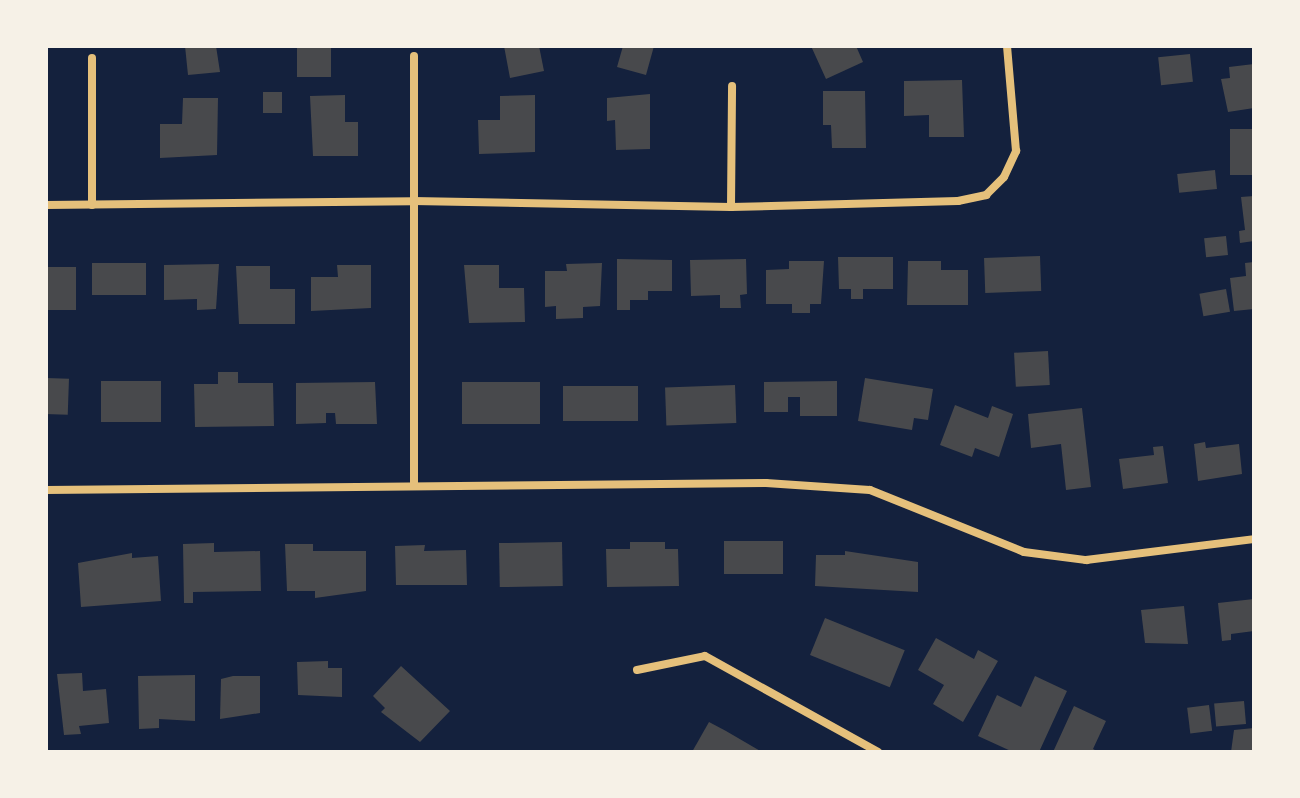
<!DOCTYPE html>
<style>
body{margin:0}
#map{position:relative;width:1300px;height:798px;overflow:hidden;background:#14213d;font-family:Raleway,sans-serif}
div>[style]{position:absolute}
.building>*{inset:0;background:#48494c;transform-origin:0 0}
.minor>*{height:8px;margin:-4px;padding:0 4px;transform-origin:4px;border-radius:4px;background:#e5c07b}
span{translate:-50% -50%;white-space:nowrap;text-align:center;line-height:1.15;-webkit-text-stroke:6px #f6f1e7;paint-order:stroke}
.frame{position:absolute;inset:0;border:48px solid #f6f1e7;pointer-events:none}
</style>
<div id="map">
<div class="building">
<i style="clip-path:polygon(185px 46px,216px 46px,220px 72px,188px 75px)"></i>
<i style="left:297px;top:46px;width:34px;height:31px"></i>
<i style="clip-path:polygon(504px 46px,539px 46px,544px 71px,510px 78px)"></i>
<i style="clip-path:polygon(623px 46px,654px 46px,646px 75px,617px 67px)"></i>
<i style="clip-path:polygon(811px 46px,856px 46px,863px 62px,826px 79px)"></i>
<i style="left:1190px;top:54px;width:28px;height:32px;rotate:84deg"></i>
<i style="clip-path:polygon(1254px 64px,1254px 108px,1228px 112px,1221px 79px,1230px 78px,1229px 67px)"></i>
<i style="clip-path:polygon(962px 80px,964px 137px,929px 137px,929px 115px,904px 116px,904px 81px)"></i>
<i style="clip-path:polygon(823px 91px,865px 91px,866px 148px,832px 148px,831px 125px,823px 125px)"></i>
<i style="left:263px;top:92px;width:19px;height:21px"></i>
<i style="clip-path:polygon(650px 94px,650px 149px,616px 150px,615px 120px,607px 121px,607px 98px)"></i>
<i style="clip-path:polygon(345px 95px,345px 122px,358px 122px,358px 156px,313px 156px,310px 96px)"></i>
<i style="clip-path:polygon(535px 95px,535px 152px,479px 154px,478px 120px,500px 120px,500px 96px)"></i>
<i style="clip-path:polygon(183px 98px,218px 98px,217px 155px,160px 158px,160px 124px,182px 124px)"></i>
<i style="left:1254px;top:129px;width:46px;height:24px;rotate:90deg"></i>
<i style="left:1215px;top:170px;width:19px;height:38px;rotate:84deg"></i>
<i style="clip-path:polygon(1254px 196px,1254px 241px,1240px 243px,1239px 231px,1245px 230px,1241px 197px)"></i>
<i style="left:1226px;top:236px;width:19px;height:22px;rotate:84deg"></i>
<i style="left:1040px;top:256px;width:35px;height:56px;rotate:88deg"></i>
<i style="clip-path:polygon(838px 257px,893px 257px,893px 289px,863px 289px,863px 299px,851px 299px,851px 289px,839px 289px)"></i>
<i style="clip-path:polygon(617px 259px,672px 260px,672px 291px,648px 291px,648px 300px,630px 300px,630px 310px,617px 310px)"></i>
<i style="clip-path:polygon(746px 259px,747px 294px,740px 295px,741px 308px,720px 308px,720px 295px,691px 296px,690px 260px)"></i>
<i style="clip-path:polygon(789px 261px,824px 261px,821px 304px,810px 304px,810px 313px,792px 313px,792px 304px,766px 304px,766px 270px,789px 269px)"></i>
<i style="clip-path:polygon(908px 261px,941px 261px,941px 270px,968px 270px,968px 305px,907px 305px)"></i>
<i style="clip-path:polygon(1254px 262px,1254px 309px,1234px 311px,1230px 278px,1246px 276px,1245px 263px)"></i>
<i style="left:92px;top:263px;width:54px;height:32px"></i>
<i style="clip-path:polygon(602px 263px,600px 306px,583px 307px,583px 318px,556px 319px,556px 306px,545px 307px,545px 271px,567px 271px,566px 264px)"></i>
<i style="clip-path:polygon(219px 264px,216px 309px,197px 310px,197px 299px,164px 300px,164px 265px)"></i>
<i style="clip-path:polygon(337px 265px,371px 265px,371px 308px,311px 311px,311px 277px,338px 277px)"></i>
<i style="clip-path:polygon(464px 265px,499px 265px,499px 288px,524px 288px,525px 322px,469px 323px)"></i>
<i style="clip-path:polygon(236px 266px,270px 266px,270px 289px,295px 289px,295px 324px,239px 324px)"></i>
<i style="left:46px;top:267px;width:30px;height:43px"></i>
<i style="left:1226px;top:289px;width:23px;height:27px;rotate:80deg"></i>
<i style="left:1048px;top:351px;width:34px;height:34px;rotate:87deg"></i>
<i style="clip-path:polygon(218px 372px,238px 372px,238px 383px,273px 383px,274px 426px,195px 427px,194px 384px,218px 384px)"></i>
<i style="left:46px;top:378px;width:23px;height:36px;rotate:2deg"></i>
<i style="clip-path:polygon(865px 378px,933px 389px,928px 420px,914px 418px,912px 430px,858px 421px)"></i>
<i style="left:101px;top:381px;width:60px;height:41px"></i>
<i style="clip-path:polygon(837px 381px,837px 416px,800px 416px,800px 397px,788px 397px,788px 412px,764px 412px,764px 382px)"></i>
<i style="clip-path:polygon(375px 382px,377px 424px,336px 424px,335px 413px,326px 413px,326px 423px,296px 424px,296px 383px)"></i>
<i style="left:462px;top:382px;width:78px;height:42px"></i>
<i style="left:735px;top:385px;width:38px;height:70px;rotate:88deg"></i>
<i style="left:638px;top:386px;width:35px;height:75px;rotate:90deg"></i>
<i style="clip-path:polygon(955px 405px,988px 418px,992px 406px,1013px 414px,999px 457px,975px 448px,972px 457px,940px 445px)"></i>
<i style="clip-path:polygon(1082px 408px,1091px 487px,1066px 490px,1061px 444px,1031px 448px,1028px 414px)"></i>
<i style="clip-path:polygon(1205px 442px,1206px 448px,1239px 444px,1242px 474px,1198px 481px,1194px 444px)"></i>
<i style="clip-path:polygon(1163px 446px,1168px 483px,1123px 489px,1119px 459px,1154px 455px,1153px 447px)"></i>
<i style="left:724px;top:541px;width:59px;height:33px"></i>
<i style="left:562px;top:542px;width:44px;height:63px;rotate:89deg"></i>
<i style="clip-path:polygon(630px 542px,665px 542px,665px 549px,678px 549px,679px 586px,607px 587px,606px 549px,630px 549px)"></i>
<i style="clip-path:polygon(214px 543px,214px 552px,260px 551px,261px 591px,193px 592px,193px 603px,184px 603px,183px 544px)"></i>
<i style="clip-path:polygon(285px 544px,313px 544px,313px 551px,366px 551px,366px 591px,315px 598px,315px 591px,287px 591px)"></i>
<i style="clip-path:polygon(425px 545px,424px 551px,466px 550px,467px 585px,396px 585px,395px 546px)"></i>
<i style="clip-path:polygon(845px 551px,918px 562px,918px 592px,815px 586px,816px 555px,845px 555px)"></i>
<i style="clip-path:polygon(132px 553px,132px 558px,158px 556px,161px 601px,81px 607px,78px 563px)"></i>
<i style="clip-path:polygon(1254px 599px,1254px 631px,1231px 634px,1231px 640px,1222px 641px,1218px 603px)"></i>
<i style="clip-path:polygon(1184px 606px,1188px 644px,1145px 643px,1141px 610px)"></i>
<i style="left:825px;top:618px;width:86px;height:40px;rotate:22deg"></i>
<i style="clip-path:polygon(936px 638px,974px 659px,978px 650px,998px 661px,963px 722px,933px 704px,944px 685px,918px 670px)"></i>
<i style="clip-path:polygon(328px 661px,328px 668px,342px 668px,342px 697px,298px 695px,297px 662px)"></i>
<i style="clip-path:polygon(401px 666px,450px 711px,420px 742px,381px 712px,385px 708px,373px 696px)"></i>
<i style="clip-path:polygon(82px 673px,83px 691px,106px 689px,109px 723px,79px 726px,81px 734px,64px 735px,57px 674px)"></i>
<i style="clip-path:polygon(195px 675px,195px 721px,159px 719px,159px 728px,139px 729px,138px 676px)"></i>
<i style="clip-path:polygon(233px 676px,260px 676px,260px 713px,220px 719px,221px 679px)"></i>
<i style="clip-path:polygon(1035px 676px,1067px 691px,1039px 752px,1013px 752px,978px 736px,997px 695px,1021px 707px)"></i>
<i style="left:1244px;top:701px;width:23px;height:30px;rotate:85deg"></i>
<i style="left:1209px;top:705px;width:26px;height:22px;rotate:83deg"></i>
<i style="clip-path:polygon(1074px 706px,1106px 721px,1093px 749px,1099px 752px,1053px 752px)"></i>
<i style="clip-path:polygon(709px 722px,726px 731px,762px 752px,692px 752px)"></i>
<i style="clip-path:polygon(1254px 728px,1254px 752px,1231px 752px,1234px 730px)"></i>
</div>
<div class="minor">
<i style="left:414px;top:56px;width:430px;rotate:90deg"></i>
<i style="left:92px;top:58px;width:147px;rotate:90deg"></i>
<i style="left:46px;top:205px;width:367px;rotate:-0.6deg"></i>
<i style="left:413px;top:201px;width:318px;rotate:1.1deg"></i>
<i style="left:731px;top:207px;width:227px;rotate:-1.5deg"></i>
<i style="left:958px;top:201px;width:29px;rotate:-12deg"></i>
<i style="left:986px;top:195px;width:25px;rotate:-45deg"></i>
<i style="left:1004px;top:177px;width:29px;rotate:-65deg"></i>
<i style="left:1016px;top:151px;width:105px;rotate:-94.9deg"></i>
<i style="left:731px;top:207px;width:121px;rotate:-89.5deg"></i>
<i style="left:46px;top:490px;width:720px;rotate:-0.56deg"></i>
<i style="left:766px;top:483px;width:104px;rotate:3.9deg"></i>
<i style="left:870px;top:490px;width:166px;rotate:21.9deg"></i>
<i style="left:1024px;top:552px;width:63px;rotate:7.4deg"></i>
<i style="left:1086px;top:560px;width:169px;rotate:-7.1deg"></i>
<i style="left:637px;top:670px;width:69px;rotate:-11.6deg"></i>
<i style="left:705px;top:656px;width:198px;rotate:29deg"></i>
</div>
<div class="frame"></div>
</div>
